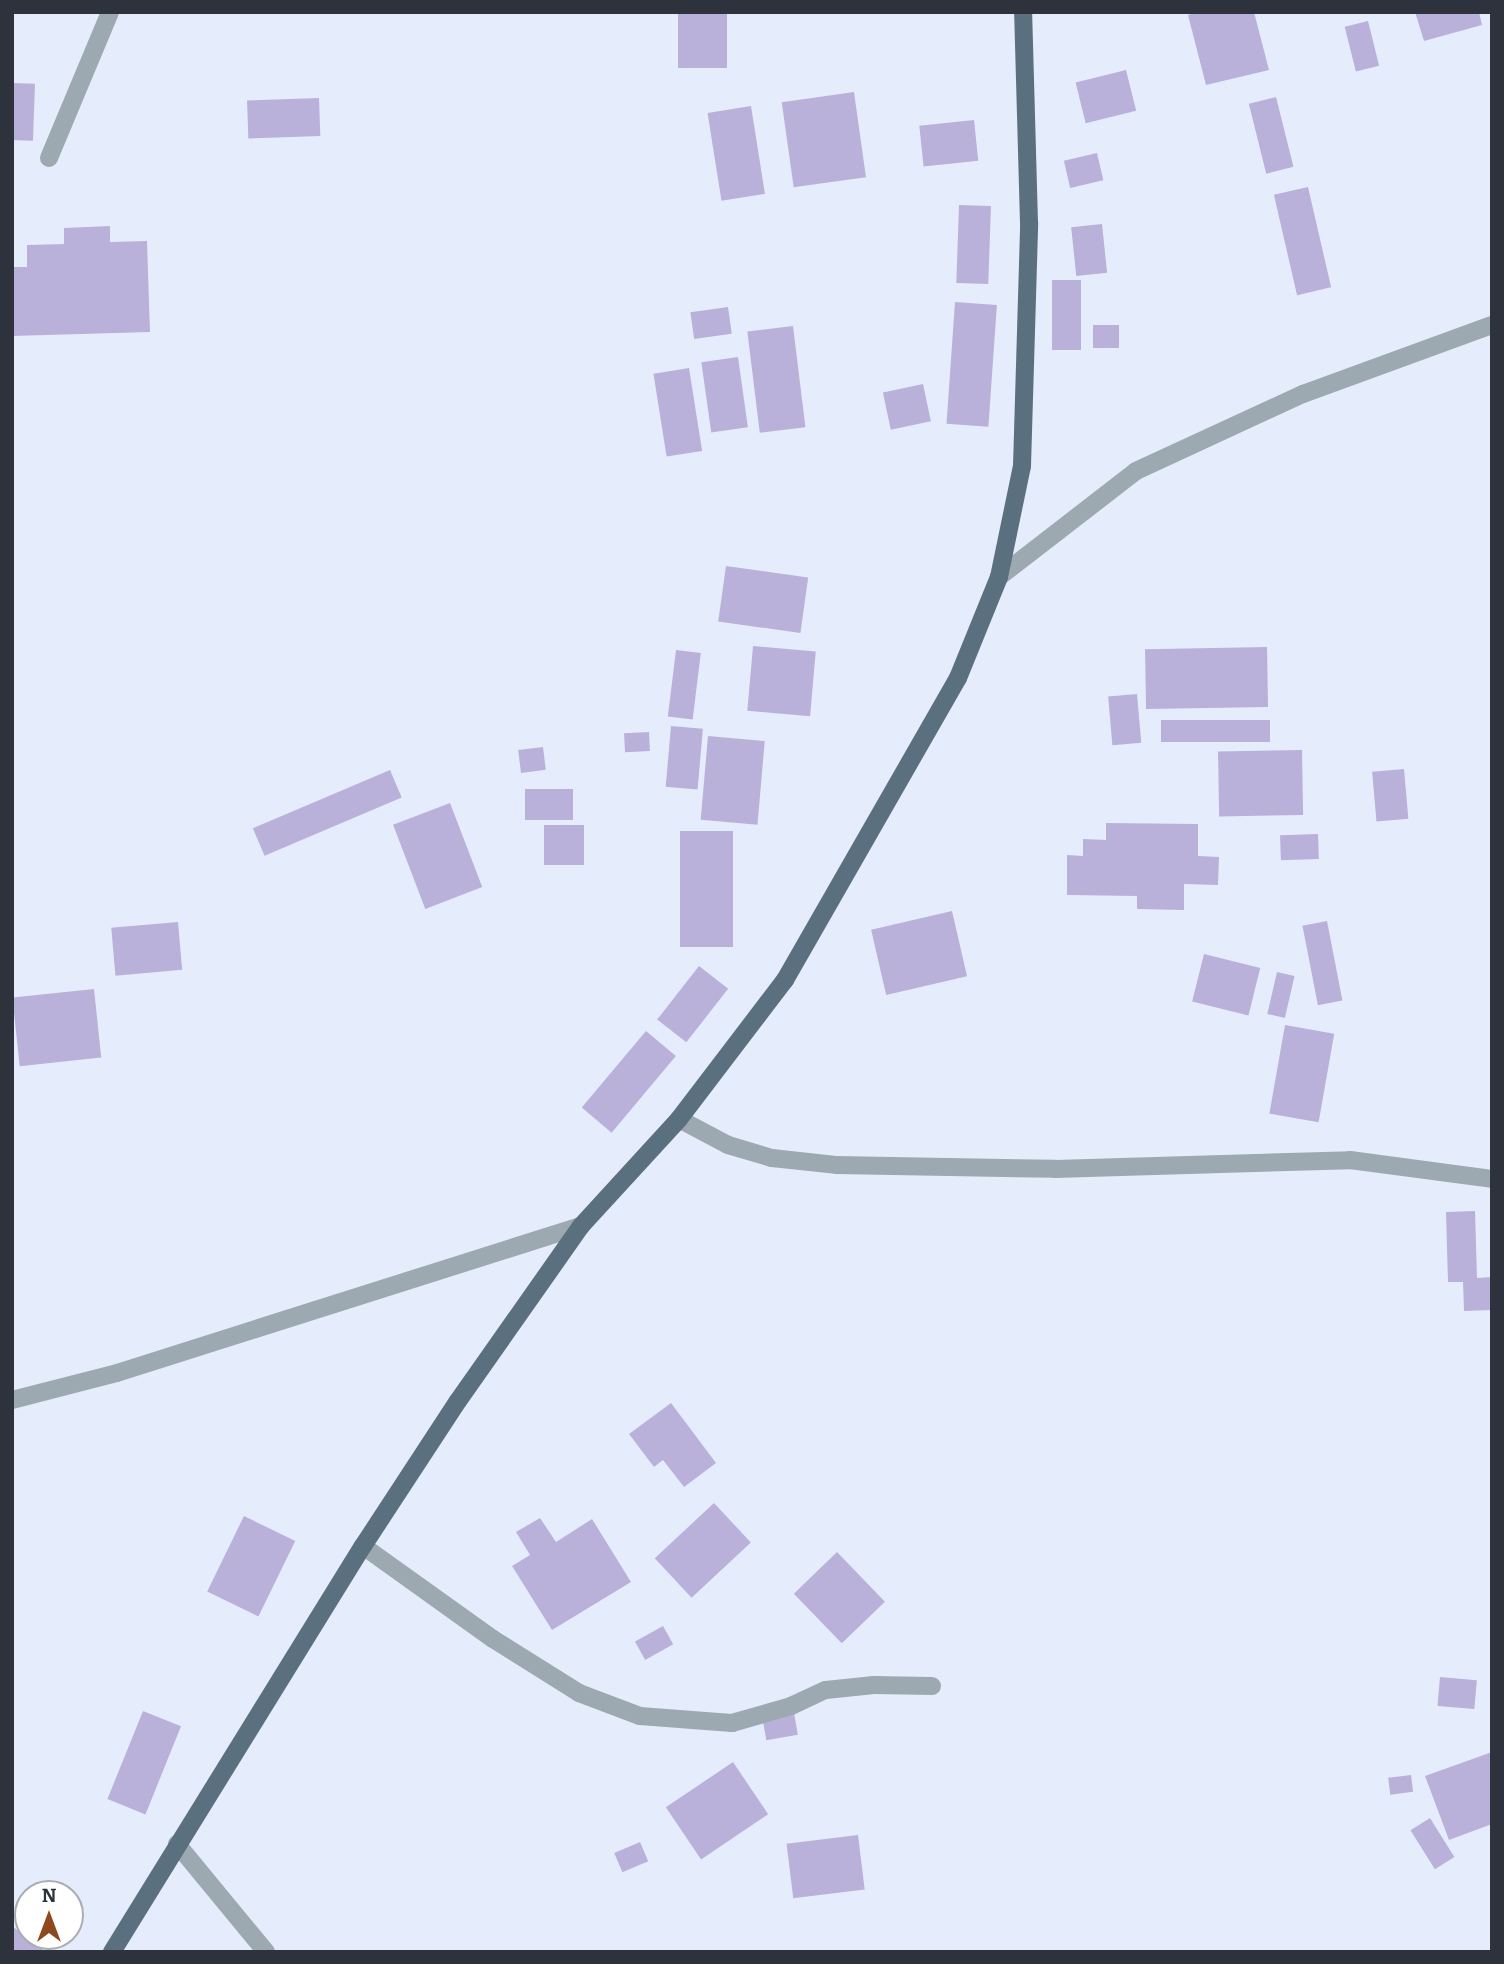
<!DOCTYPE html>
<style>
body{margin:0}
#map{position:relative;width:1504px;height:1964px;overflow:hidden;background:#e5edfd;font-family:Bitter,serif}
div>[style]{position:absolute}
.building>*{inset:0;background:#b9b1da;transform-origin:0 0}
.minor>*{height:18px;margin:-9px;padding:0 9px;transform-origin:9px;border-radius:9px;background:#9da9b1}
.major>*{height:18px;margin:-9px;padding:0 9px;transform-origin:9px;border-radius:9px;background:#5b707e}
span{translate:-50% -50%;white-space:nowrap;text-align:center;line-height:1.15;-webkit-text-stroke:7px #fff;paint-order:stroke}
.frame{position:absolute;inset:0;border:14px solid #2e323d;pointer-events:none}
.north{position:absolute;left:14px;top:1880px;width:70px;height:70px;box-sizing:border-box;background:#fff;border:2px solid #abadb1;border-radius:50%;rotate:0deg;font-size:19px;font-weight:700;line-height:28px;text-align:center;color:#2e323d}
.north::after{content:'';display:block;margin:auto;width:24px;height:32px;background:#8d491d;clip-path:polygon(50% 0,100% 100%,50% 72%,0 100%)}
</style>
<div id="map">
<div class="building">
<i style="left:678px;top:12px;width:49px;height:56px"></i>
<i style="clip-path:polygon(1198px 12px,1254px 12px,1269px 70px,1206px 85px,1188px 15px)"></i>
<i style="clip-path:polygon(1415px 12px,1479px 12px,1482px 25px,1424px 41px)"></i>
<i style="left:1368px;top:21px;width:46px;height:24px;rotate:76deg"></i>
<i style="left:1126px;top:70px;width:42px;height:52px;rotate:76deg"></i>
<i style="left:12px;top:83px;width:23px;height:57px;rotate:2deg"></i>
<i style="left:854px;top:92px;width:86px;height:73px;rotate:82deg"></i>
<i style="left:1276px;top:97px;width:72px;height:28px;rotate:76deg"></i>
<i style="left:319px;top:98px;width:38px;height:72px;rotate:88deg"></i>
<i style="left:751px;top:106px;width:89px;height:44px;rotate:81deg"></i>
<i style="left:974px;top:120px;width:41px;height:55px;rotate:84deg"></i>
<i style="left:1097px;top:153px;width:28px;height:34px;rotate:77deg"></i>
<i style="left:1308px;top:187px;width:103px;height:35px;rotate:77deg"></i>
<i style="left:959px;top:205px;width:32px;height:78px;rotate:2deg"></i>
<i style="left:1102px;top:224px;width:49px;height:31px;rotate:84deg"></i>
<i style="clip-path:polygon(110px 226px,110px 242px,147px 241px,150px 332px,12px 336px,12px 267px,27px 267px,27px 245px,64px 244px,64px 228px)"></i>
<i style="left:1052px;top:280px;width:29px;height:70px"></i>
<i style="left:955px;top:302px;width:42px;height:122px;rotate:4deg"></i>
<i style="left:728px;top:307px;width:27px;height:38px;rotate:82deg"></i>
<i style="left:1093px;top:325px;width:26px;height:23px"></i>
<i style="left:793px;top:326px;width:102px;height:46px;rotate:83deg"></i>
<i style="left:738px;top:357px;width:71px;height:37px;rotate:82deg"></i>
<i style="left:689px;top:368px;width:84px;height:36px;rotate:81deg"></i>
<i style="left:923px;top:384px;width:38px;height:41px;rotate:78deg"></i>
<i style="left:726px;top:566px;width:83px;height:56px;rotate:8deg"></i>
<i style="left:753px;top:646px;width:63px;height:65px;rotate:5deg"></i>
<i style="left:1267px;top:647px;width:60px;height:122px;rotate:89deg"></i>
<i style="left:676px;top:650px;width:25px;height:67px;rotate:7deg"></i>
<i style="left:1137px;top:694px;width:49px;height:29px;rotate:85deg"></i>
<i style="left:1270px;top:720px;width:22px;height:109px;rotate:90deg"></i>
<i style="left:671px;top:726px;width:32px;height:61px;rotate:5deg"></i>
<i style="left:649px;top:732px;width:19px;height:25px;rotate:87deg"></i>
<i style="left:708px;top:736px;width:57px;height:84px;rotate:5deg"></i>
<i style="left:543px;top:747px;width:23px;height:25px;rotate:83deg"></i>
<i style="left:1302px;top:750px;width:65px;height:84px;rotate:89deg"></i>
<i style="left:1404px;top:769px;width:50px;height:32px;rotate:85deg"></i>
<i style="left:390px;top:770px;width:30px;height:149px;rotate:67deg"></i>
<i style="left:525px;top:789px;width:48px;height:31px"></i>
<i style="left:450px;top:803px;width:90px;height:61px;rotate:69deg"></i>
<i style="clip-path:polygon(1106px 823px,1198px 824px,1198px 856px,1219px 857px,1218px 885px,1184px 884px,1184px 910px,1137px 909px,1137px 896px,1067px 895px,1067px 855px,1083px 856px,1083px 839px,1106px 840px)"></i>
<i style="left:544px;top:825px;width:40px;height:40px"></i>
<i style="left:680px;top:831px;width:53px;height:116px"></i>
<i style="left:1318px;top:834px;width:25px;height:38px;rotate:88deg"></i>
<i style="left:952px;top:911px;width:67px;height:83px;rotate:77deg"></i>
<i style="left:1327px;top:921px;width:81px;height:25px;rotate:79deg"></i>
<i style="left:178px;top:922px;width:48px;height:67px;rotate:85deg"></i>
<i style="left:1204px;top:954px;width:58px;height:49px;rotate:14deg"></i>
<i style="left:699px;top:966px;width:37px;height:68px;rotate:38deg"></i>
<i style="left:1277px;top:972px;width:18px;height:43px;rotate:13deg"></i>
<i style="left:94px;top:989px;width:69px;height:82px;rotate:84deg"></i>
<i style="left:1285px;top:1025px;width:50px;height:90px;rotate:10deg"></i>
<i style="left:646px;top:1031px;width:39px;height:100px;rotate:40deg"></i>
<i style="clip-path:polygon(1475px 1211px,1477px 1278px,1492px 1277px,1492px 1310px,1464px 1311px,1463px 1282px,1448px 1282px,1446px 1212px)"></i>
<i style="clip-path:polygon(671px 1403px,716px 1463px,684px 1487px,663px 1460px,654px 1467px,629px 1434px)"></i>
<i style="left:714px;top:1503px;width:54px;height:81px;rotate:47deg"></i>
<i style="left:244px;top:1516px;width:57px;height:84px;rotate:26deg"></i>
<i style="clip-path:polygon(540px 1518px,556px 1542px,592px 1519px,631px 1582px,552px 1630px,512px 1566px,530px 1555px,516px 1532px)"></i>
<i style="left:837px;top:1552px;width:69px;height:60px;rotate:46deg"></i>
<i style="left:663px;top:1626px;width:21px;height:32px;rotate:61deg"></i>
<i style="left:1440px;top:1677px;width:37px;height:29px;rotate:5deg"></i>
<i style="left:143px;top:1711px;width:41px;height:95px;rotate:22deg"></i>
<i style="left:794px;top:1713px;width:22px;height:32px;rotate:80deg"></i>
<i style="clip-path:polygon(1492px 1752px,1492px 1824px,1449px 1840px,1425px 1776px)"></i>
<i style="left:733px;top:1762px;width:63px;height:81px;rotate:56deg"></i>
<i style="left:1411px;top:1775px;width:17px;height:23px;rotate:83deg"></i>
<i style="left:1430px;top:1818px;width:46px;height:23px;rotate:58deg"></i>
<i style="left:858px;top:1835px;width:55px;height:72px;rotate:83deg"></i>
<i style="left:640px;top:1842px;width:21px;height:28px;rotate:67deg"></i>
<i style="clip-path:polygon(12px 1926px,46px 1952px,12px 1952px)"></i>
</div>
<div class="minor">
<i style="left:49px;top:158px;width:158px;rotate:-67.3deg"></i>
<i style="left:999px;top:577px;width:173px;rotate:-37.7deg"></i>
<i style="left:1136px;top:471px;width:184px;rotate:-24.8deg"></i>
<i style="left:1303px;top:394px;width:201px;rotate:-20.1deg"></i>
<i style="left:679px;top:1119px;width:55px;rotate:28deg"></i>
<i style="left:728px;top:1145px;width:46px;rotate:16.5deg"></i>
<i style="left:772px;top:1158px;width:64px;rotate:6.2deg"></i>
<i style="left:836px;top:1165px;width:219px;rotate:1deg"></i>
<i style="left:1055px;top:1169px;width:295px;rotate:-1.7deg"></i>
<i style="left:1350px;top:1160px;width:143px;rotate:7.6deg"></i>
<i style="left:12px;top:1400px;width:108px;rotate:-14.4deg"></i>
<i style="left:117px;top:1373px;width:487px;rotate:-17.6deg"></i>
<i style="left:363px;top:1546px;width:160px;rotate:35.6deg"></i>
<i style="left:493px;top:1639px;width:102px;rotate:32.1deg"></i>
<i style="left:579px;top:1693px;width:65px;rotate:20.7deg"></i>
<i style="left:640px;top:1716px;width:92px;rotate:4.4deg"></i>
<i style="left:732px;top:1723px;width:61px;rotate:-16.1deg"></i>
<i style="left:791px;top:1706px;width:38px;rotate:-25deg"></i>
<i style="left:826px;top:1690px;width:48px;rotate:-5.9deg"></i>
<i style="left:874px;top:1685px;width:58px;rotate:1deg"></i>
<i style="left:177px;top:1844px;width:140px;rotate:50.5deg"></i>
</div>
<div class="major">
<i style="left:112px;top:1952px;width:477px;rotate:-58.3deg"></i>
<i style="left:363px;top:1546px;width:173px;rotate:-56.8deg"></i>
<i style="left:458px;top:1401px;width:214px;rotate:-54.9deg"></i>
<i style="left:581px;top:1226px;width:145px;rotate:-47.5deg"></i>
<i style="left:679px;top:1119px;width:175px;rotate:-52.7deg"></i>
<i style="left:785px;top:980px;width:348px;rotate:-60.2deg"></i>
<i style="left:958px;top:678px;width:109px;rotate:-67.9deg"></i>
<i style="left:999px;top:577px;width:113px;rotate:-78.3deg"></i>
<i style="left:1022px;top:466px;width:243px;rotate:-88.3deg"></i>
<i style="left:1029px;top:223px;width:211px;rotate:-91.6deg"></i>
</div>
<div class="frame"></div>
<div class="north">N</div>
</div>
